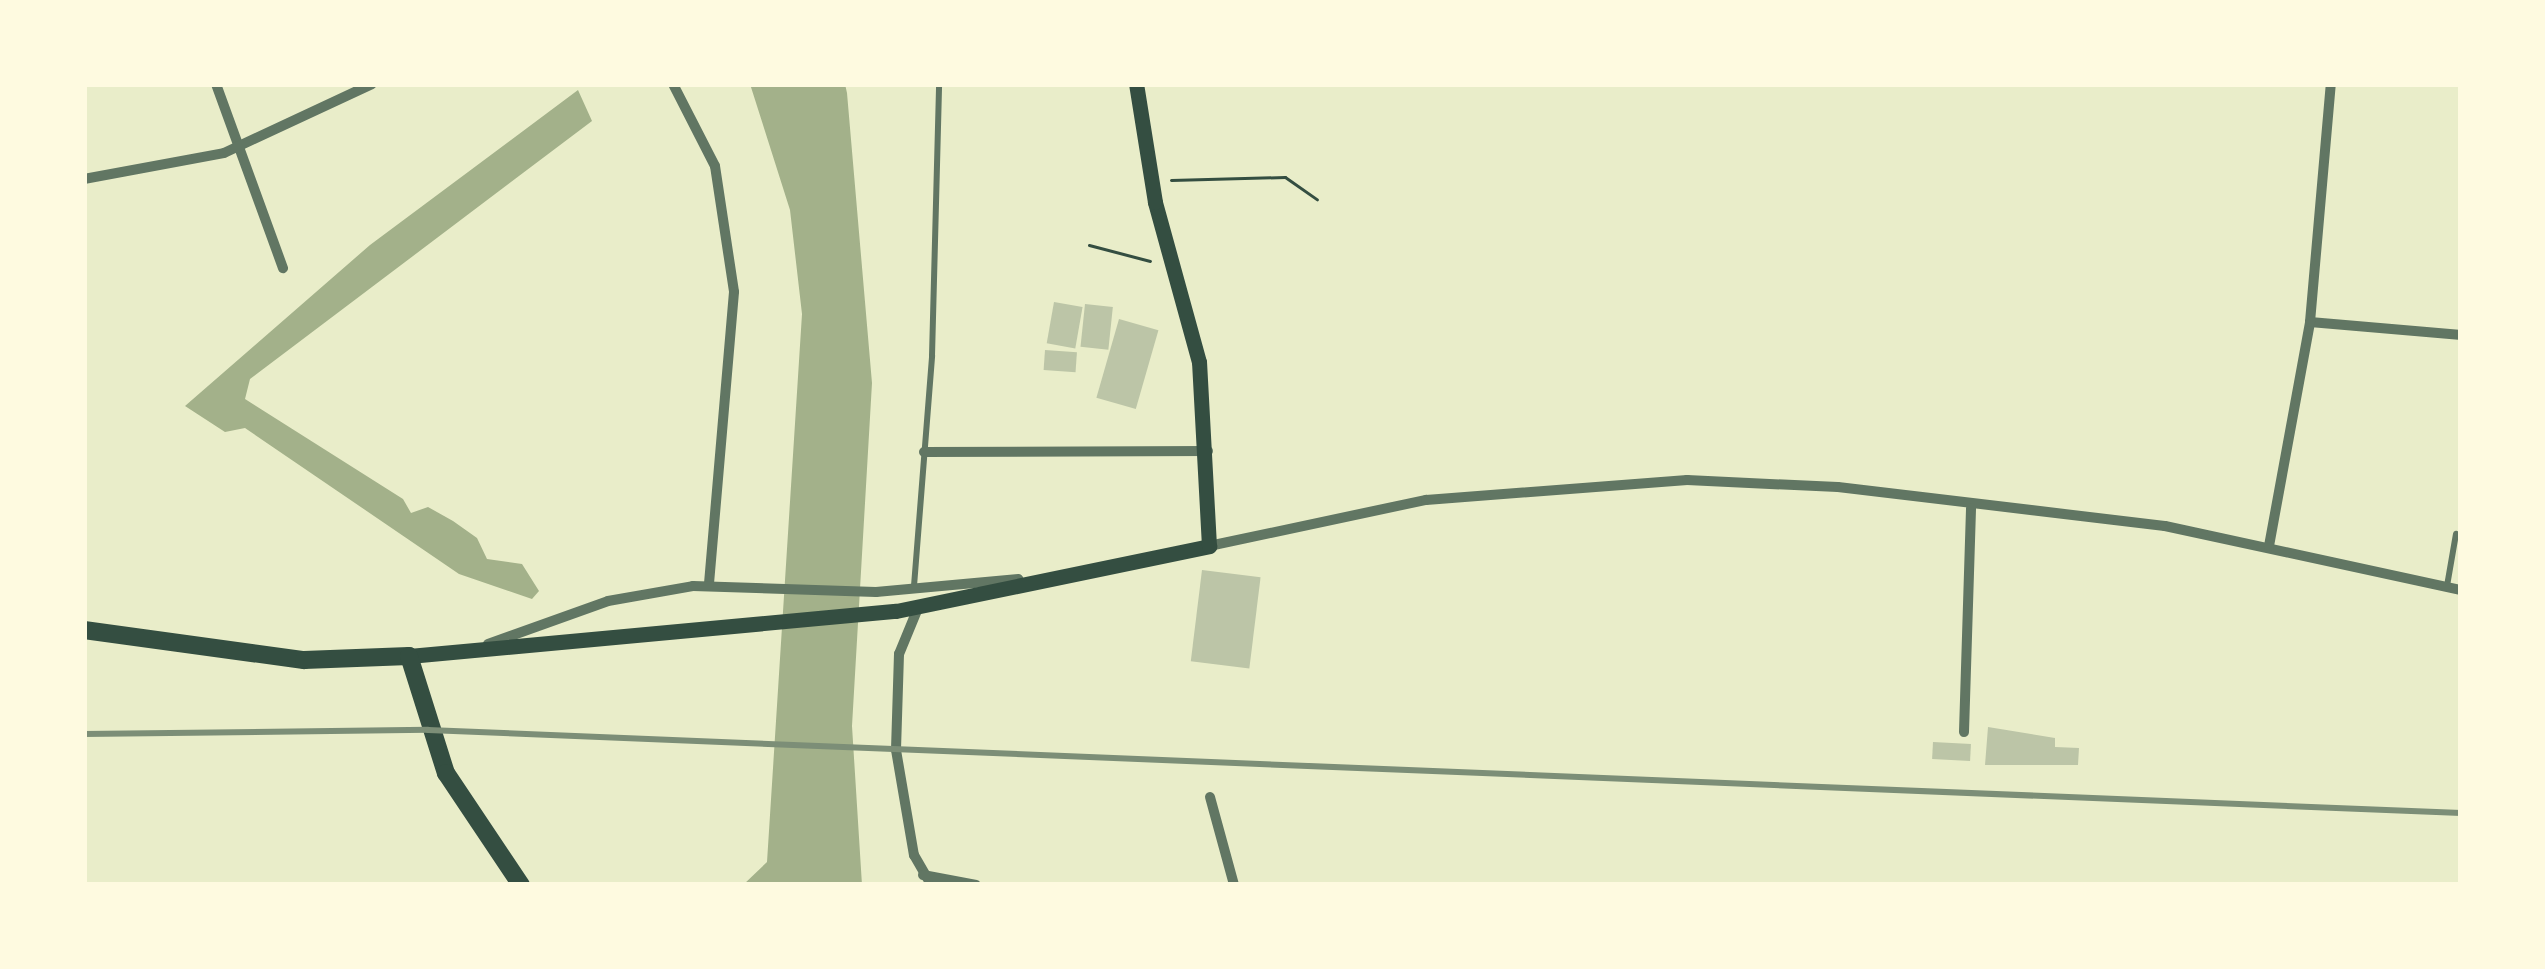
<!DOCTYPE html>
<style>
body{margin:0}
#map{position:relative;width:2545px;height:969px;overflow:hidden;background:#e9edc9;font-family:"Public Sans",sans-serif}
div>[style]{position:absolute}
.water>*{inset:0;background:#a3b18a}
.building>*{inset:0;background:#bcc5a7;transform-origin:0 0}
.path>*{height:3px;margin:-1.5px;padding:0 1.5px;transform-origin:1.5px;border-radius:1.5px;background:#344e41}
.service>*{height:6px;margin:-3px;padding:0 3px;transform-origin:3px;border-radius:3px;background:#617663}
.minor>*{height:10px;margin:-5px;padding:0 5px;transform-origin:5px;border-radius:5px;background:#617663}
.secondary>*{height:15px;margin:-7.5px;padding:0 7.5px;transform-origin:7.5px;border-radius:7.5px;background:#344e41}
.primary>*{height:18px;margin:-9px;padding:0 9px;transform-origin:9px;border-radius:9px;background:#344e41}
.rail>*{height:6px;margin:-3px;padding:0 3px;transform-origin:3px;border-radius:3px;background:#7c8e77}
span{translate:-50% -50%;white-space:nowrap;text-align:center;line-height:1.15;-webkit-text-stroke:12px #fefae0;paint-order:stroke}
.frame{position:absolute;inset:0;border:87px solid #fefae0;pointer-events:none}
</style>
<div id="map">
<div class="water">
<i style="clip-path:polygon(750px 84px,845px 84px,847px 93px,872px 383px,852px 726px,862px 885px,743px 885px,767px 862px,802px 314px,790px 210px)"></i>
<i style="clip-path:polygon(578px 90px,592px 121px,250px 379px,245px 399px,403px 499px,411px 513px,428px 507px,453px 521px,477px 538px,487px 559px,522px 564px,539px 591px,532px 599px,459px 574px,245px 428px,225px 432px,185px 406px,370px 245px)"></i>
</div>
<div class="building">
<i style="left:1054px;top:302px;width:29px;height:42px;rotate:10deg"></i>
<i style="left:1085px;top:304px;width:28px;height:43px;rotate:6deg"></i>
<i style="left:1119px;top:319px;width:41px;height:82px;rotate:16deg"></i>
<i style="left:1045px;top:350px;width:32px;height:20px;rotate:4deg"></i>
<i style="left:1202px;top:570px;width:59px;height:92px;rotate:7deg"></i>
<i style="clip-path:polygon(1988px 727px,2055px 738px,2055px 747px,2079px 748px,2078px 765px,1985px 765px)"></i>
<i style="left:1933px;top:742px;width:38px;height:17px;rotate:3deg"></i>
</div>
<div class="path">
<i style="left:1171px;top:180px;width:114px;rotate:-1.5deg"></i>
<i style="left:1285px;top:177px;width:39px;rotate:35deg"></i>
<i style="left:1089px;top:245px;width:63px;rotate:14.7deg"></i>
</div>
<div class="service">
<i style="left:914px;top:586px;width:231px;rotate:-85.5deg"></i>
<i style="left:932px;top:356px;width:272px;rotate:-88.5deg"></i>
<i style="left:2447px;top:586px;width:53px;rotate:-80.2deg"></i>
</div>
<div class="minor">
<i style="left:216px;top:84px;width:196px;rotate:70deg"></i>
<i style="left:673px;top:84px;width:92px;rotate:62.9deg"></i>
<i style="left:715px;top:166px;width:127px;rotate:81.4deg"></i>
<i style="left:734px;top:292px;width:295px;rotate:94.9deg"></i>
<i style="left:84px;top:179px;width:142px;rotate:-10.5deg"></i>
<i style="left:224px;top:153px;width:163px;rotate:-25deg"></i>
<i style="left:2310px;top:322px;width:152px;rotate:4.9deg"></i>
<i style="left:924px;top:452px;width:284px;rotate:-0.2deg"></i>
<i style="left:1209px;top:546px;width:222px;rotate:-12deg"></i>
<i style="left:1426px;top:500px;width:262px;rotate:-4.4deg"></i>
<i style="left:1687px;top:480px;width:151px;rotate:2.7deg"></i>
<i style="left:1838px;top:487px;width:329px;rotate:6.8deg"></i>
<i style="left:2165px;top:526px;width:303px;rotate:12.2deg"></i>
<i style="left:2269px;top:546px;width:228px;rotate:-79.6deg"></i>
<i style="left:2310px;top:322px;width:239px;rotate:-85deg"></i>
<i style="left:918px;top:608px;width:50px;rotate:112.4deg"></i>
<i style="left:899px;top:654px;width:96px;rotate:91.8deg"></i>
<i style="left:896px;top:750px;width:107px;rotate:80.3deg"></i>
<i style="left:914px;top:855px;width:34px;rotate:60deg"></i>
<i style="left:488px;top:644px;width:127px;rotate:-19.7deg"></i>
<i style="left:608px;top:601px;width:86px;rotate:-10deg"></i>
<i style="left:693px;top:586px;width:183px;rotate:1.9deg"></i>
<i style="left:876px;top:592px;width:143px;rotate:-5.2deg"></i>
<i style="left:1964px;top:732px;width:224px;rotate:-88.2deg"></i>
<i style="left:1210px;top:797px;width:91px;rotate:74.7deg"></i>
<i style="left:923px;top:875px;width:54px;rotate:10.7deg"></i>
</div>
<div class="secondary">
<i style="left:409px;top:656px;width:489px;rotate:-5.3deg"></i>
<i style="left:896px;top:611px;width:320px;rotate:-11.7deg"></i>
<i style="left:1209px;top:546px;width:184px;rotate:-93.1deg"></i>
<i style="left:1199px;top:362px;width:166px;rotate:-105.4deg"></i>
<i style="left:1155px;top:202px;width:120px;rotate:-99.1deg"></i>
</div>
<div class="primary">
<i style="left:84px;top:630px;width:222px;rotate:7.8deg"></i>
<i style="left:304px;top:660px;width:105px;rotate:-2.2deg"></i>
<i style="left:409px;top:656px;width:123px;rotate:72.5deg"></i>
<i style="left:446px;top:773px;width:135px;rotate:56.2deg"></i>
</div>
<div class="rail">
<i style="left:84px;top:734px;width:344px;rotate:-0.7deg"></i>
<i style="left:428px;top:730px;width:2035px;rotate:2.34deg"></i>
</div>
<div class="frame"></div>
</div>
